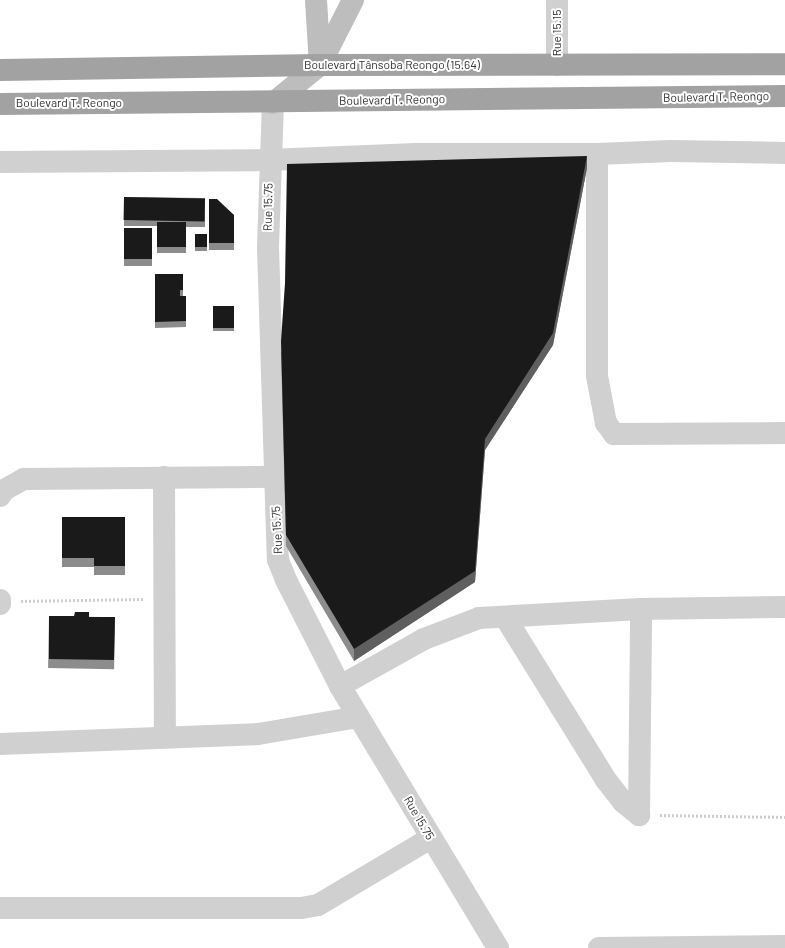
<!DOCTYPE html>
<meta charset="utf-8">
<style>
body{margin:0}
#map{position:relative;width:785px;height:948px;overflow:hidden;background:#fff;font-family:Barlow,sans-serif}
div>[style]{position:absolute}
.path>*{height:2.5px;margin-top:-1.25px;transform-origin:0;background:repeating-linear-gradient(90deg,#cdcdcd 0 2px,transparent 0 4px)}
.minor>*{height:22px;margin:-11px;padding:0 11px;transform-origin:11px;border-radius:11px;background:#d0d0d0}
.secondary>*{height:22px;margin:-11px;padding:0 11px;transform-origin:11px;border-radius:11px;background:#bdbdbd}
.trunk>*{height:22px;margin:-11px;padding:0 11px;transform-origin:11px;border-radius:11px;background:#a2a2a2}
.wall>*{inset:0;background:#8c8c8c;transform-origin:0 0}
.shaded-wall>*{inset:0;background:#5f5f5f}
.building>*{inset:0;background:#1a1a1a;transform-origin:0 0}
span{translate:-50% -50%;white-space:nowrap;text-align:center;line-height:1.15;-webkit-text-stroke:4px #fff;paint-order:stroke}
.street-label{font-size:12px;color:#333}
</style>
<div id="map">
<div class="path">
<i style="left:21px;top:601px;width:123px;rotate:-0.9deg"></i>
<i style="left:660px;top:815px;width:125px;rotate:0.9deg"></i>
</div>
<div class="minor">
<i style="left:557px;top:65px;width:65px;rotate:-90deg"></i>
<i style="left:273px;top:103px;width:144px;rotate:92deg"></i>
<i style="left:268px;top:247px;width:313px;rotate:88.2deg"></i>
<i style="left:278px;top:560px;width:22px;rotate:68deg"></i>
<i style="left:286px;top:580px;width:119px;rotate:63deg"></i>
<i style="left:340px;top:686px;width:306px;rotate:58.9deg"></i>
<i style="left:597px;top:154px;width:222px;rotate:90deg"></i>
<i style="left:597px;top:376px;width:48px;rotate:79.2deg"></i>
<i style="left:606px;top:423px;width:14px;rotate:54deg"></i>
<i style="left:614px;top:434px;width:171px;rotate:-0.3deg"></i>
<i style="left:0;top:162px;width:269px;rotate:-0.4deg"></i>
<i style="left:269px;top:160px;width:147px;rotate:-2.3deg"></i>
<i style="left:416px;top:154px;width:181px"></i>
<i style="left:597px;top:154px;width:74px;rotate:-2.3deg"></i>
<i style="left:671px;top:151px;width:114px;rotate:1deg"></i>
<i style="left:164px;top:477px;width:260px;rotate:89.8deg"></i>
<i style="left:0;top:496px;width:7px;rotate:-56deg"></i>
<i style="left:4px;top:490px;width:23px;rotate:-29deg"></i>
<i style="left:24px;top:479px;width:250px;rotate:-0.5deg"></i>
<i style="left:0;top:600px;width:4px;rotate:90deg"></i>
<i style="left:505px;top:617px;width:192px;rotate:58.2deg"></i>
<i style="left:606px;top:780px;width:28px;rotate:52deg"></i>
<i style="left:623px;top:802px;width:21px;rotate:39deg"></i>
<i style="left:340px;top:686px;width:96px;rotate:-29.2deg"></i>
<i style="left:424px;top:639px;width:59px;rotate:-20.9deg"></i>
<i style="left:479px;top:618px;width:162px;rotate:-3.2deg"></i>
<i style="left:641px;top:609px;width:144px;rotate:-0.8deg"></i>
<i style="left:0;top:744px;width:258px;rotate:-2.2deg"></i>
<i style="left:258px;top:734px;width:102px;rotate:-9.6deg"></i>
<i style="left:639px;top:815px;width:206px;rotate:-89.4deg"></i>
<i style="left:0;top:908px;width:301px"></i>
<i style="left:301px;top:908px;width:17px;rotate:-10deg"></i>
<i style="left:318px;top:905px;width:131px;rotate:-30.7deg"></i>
<i style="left:599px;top:948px;width:186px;rotate:-0.6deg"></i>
</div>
<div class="secondary">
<i style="left:316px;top:0;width:65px;rotate:86.5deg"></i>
<i style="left:273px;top:103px;width:60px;rotate:-39deg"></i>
<i style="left:320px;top:65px;width:73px;rotate:-63.1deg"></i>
</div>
<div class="trunk">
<i style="left:0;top:70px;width:320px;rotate:-0.9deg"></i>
<i style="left:320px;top:65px;width:465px;rotate:-0.1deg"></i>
<i style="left:0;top:104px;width:785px;rotate:-0.58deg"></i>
</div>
<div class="wall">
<i style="clip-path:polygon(587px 168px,553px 345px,485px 450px,475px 582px,354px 661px,286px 546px,281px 352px)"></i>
<i style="clip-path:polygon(124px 197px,205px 198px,205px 227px,186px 227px,186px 253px,157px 253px,157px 226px,124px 226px)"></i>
<i style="clip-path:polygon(209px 199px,234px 215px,234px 250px,209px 250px)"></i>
<i style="left:124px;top:228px;width:28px;height:38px"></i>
<i style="left:195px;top:234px;width:12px;height:17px"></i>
<i style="clip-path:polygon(155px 274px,183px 274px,183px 296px,186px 296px,186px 327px,155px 328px)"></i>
<i style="left:213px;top:306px;width:21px;height:25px"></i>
<i style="clip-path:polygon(62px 517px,125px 517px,125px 575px,94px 575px,94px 567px,62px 567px)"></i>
<i style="left:49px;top:616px;width:66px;height:52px;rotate:1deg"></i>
</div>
<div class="shaded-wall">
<i style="clip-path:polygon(587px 156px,587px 168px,553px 345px,485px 450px,475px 582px,354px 661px,354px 649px,485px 439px)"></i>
</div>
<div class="building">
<i style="clip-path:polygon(587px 156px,553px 333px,485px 439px,475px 571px,354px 649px,286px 535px,281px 341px,285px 283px,287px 164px)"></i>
<i style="left:124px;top:197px;width:81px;height:23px;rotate:1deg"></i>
<i style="clip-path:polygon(209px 199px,217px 199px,234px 215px,234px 243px,209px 243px)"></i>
<i style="left:157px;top:222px;width:29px;height:25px"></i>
<i style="left:124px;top:228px;width:28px;height:31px"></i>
<i style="left:195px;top:234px;width:12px;height:13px"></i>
<i style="clip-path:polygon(155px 274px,183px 274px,183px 290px,180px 290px,180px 296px,186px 296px,186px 321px,155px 322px)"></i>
<i style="left:213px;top:306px;width:21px;height:22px"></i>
<i style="clip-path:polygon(62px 517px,125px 517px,125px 566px,94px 566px,94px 558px,62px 558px)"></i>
<i style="clip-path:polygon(75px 612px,89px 612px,89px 617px,115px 617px,114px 660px,49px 659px,49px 616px,74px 616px)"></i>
</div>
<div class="street-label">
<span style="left:557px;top:33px;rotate:-90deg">Rue 15.15</span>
<span style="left:392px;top:65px">Boulevard Tânsoba Reongo (15.64)</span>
<span style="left:716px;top:97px;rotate:-1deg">Boulevard T. Reongo</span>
<span style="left:392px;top:100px;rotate:-1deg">Boulevard T. Reongo</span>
<span style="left:69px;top:103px">Boulevard T. Reongo</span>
<span style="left:268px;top:207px;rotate:-89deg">Rue 15.75</span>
<span style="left:277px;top:530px;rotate:-93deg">Rue 15.75</span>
<span style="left:419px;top:818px;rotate:60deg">Rue 15.75</span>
</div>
</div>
